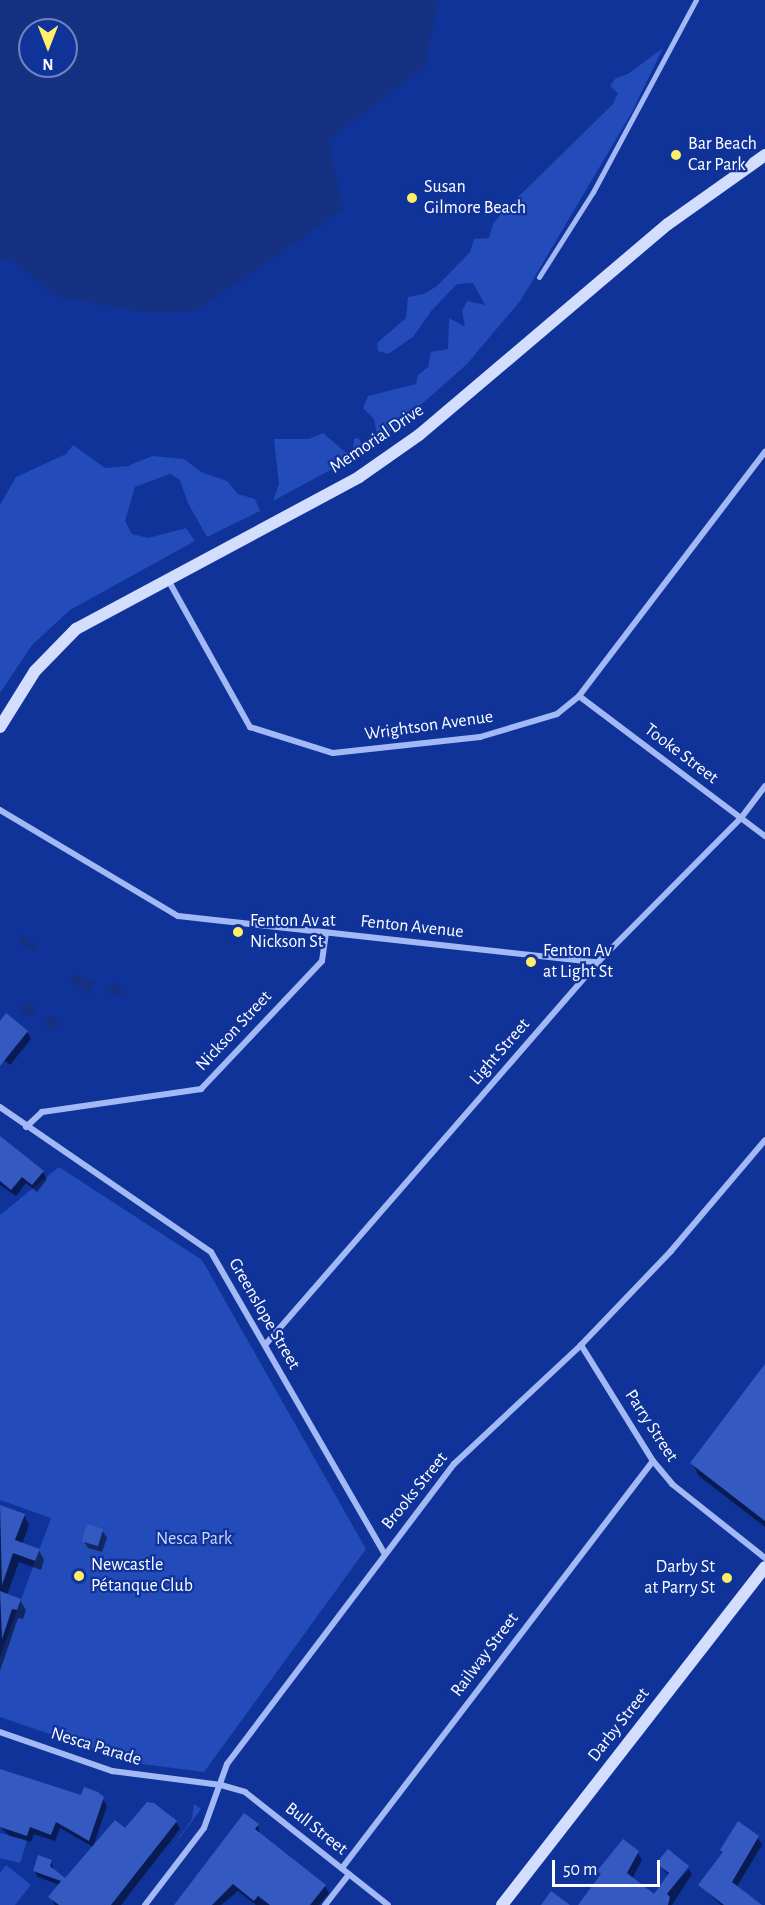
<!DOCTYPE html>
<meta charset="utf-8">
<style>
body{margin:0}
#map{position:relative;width:765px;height:1905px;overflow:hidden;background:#10339a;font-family:"Alegreya Sans",sans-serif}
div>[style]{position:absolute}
.green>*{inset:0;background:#234bb9}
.water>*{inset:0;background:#163181}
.round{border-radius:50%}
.shadow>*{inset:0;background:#0007}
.building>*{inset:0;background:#3459c0;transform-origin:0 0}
.pedestrian>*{height:5px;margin:-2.5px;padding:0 2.5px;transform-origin:2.5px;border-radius:2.5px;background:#a3b9f5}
.minor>*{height:6px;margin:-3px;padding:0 3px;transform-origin:3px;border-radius:3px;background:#a3b9f5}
.secondary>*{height:12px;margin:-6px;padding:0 6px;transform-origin:6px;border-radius:6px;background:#d3ddfd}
.dots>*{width:16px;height:16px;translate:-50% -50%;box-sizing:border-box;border:3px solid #10339a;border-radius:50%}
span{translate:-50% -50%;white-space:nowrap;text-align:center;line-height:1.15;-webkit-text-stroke:4.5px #10339a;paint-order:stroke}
.poi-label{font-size:18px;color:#fff}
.left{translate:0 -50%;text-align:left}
.right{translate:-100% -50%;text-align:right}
.street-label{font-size:18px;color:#fff}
.park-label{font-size:18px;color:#cbd9fe}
.north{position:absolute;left:18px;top:18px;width:60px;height:60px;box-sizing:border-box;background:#10339a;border:2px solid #7085c2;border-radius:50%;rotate:180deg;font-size:16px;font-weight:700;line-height:24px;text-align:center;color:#fff}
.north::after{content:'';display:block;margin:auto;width:21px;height:27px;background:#fe6;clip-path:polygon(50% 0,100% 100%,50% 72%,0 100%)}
.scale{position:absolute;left:552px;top:1860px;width:108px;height:27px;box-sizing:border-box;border:3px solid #fff;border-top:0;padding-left:8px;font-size:18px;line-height:21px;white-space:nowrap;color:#fff;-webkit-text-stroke:4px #10339a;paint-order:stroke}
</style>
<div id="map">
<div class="green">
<i style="clip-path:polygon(663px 48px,632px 112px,521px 300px,467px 364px,373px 447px,273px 501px,279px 484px,274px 439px,309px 439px,323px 433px,345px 452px,353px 453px,354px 439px,358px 438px,364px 447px,378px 440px,374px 419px,363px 408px,368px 396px,416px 384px,418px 375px,428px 367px,431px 352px,448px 349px,449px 318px,465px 327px,462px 311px,467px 301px,485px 305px,473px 283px,457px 284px,432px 310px,413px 337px,388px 354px,378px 351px,377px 343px,406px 318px,408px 297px,424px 294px,437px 286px,470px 252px,474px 239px,489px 238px,493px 224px,502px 213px,613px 104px,618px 93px,610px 86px,616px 78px,628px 74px)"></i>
<i style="clip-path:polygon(73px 445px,105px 468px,128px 466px,152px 456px,184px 459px,201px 472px,227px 481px,238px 494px,255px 499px,260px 511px,207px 537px,188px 503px,180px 480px,170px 474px,135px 487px,125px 521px,132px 534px,148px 538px,186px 528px,195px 541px,70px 610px,32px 645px,0 693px,0 505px,16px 477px,66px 454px)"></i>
<i style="clip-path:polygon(59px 1167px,202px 1260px,366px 1549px,204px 1772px,134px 1763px,0 1717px,0 1657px,51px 1518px,0 1500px,0 1215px)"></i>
<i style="clip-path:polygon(194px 1804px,201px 1809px,163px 1860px,192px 1819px)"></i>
<i style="clip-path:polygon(0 1833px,27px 1840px,20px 1863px,0 1858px)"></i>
<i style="clip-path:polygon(6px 1865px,31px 1885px,15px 1905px,0 1905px,0 1873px)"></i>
</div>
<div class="water">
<i style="clip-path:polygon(evenodd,0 0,439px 0,424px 68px,328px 140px,343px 209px,196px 311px,142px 312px,55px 296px,8px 257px,0 260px,0 0,30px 30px,66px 30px,66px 66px,30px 66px,30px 30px)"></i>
<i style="clip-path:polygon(22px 935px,38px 946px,36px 952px,18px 942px)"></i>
<i style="clip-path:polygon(74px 973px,95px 983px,89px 993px,70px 982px)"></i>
<i style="clip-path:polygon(115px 983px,123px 990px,122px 996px,105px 993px)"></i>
<i class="round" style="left:21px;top:1002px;width:14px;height:14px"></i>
<i class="round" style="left:45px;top:1016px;width:14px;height:14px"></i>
</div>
<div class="shadow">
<i style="clip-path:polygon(0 1024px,27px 1032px,31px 1039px,10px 1065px,0 1057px)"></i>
<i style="clip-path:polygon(0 1139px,43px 1172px,47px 1179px,37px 1192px,26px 1183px,16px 1196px,0 1185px)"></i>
<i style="clip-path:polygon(765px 1367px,765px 1527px,699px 1476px,692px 1463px)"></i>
<i style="clip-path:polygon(0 1506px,24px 1515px,29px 1525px,22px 1544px,39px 1550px,44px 1560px,41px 1570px,19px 1562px,7px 1595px,20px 1600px,26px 1610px,23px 1619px,18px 1618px,0 1671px)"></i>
<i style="clip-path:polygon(102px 1530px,107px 1538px,102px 1552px,88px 1548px,83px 1540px)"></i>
<i style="clip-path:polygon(0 1770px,82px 1797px,103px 1799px,107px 1806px,93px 1847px,60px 1828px,55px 1841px,34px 1834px,31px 1842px,10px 1836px,0 1827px)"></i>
<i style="clip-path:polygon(244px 1815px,258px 1826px,260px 1835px,325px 1886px,329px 1893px,319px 1905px,256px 1905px,238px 1891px,221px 1905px,175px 1905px)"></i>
<i style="clip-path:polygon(176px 1822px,180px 1829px,121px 1905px,55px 1905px,50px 1897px,59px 1885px,38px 1877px,34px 1870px,51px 1861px,54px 1871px,66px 1880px,125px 1830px)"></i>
<i style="clip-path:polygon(757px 1837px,762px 1845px,736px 1888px,759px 1905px,721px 1905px,700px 1885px)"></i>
<i style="clip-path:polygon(637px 1852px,642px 1860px,632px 1879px,654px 1896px,669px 1876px,658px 1863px,688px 1867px,661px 1899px,689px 1869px,692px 1874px,672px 1905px,594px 1905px,602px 1876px,599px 1871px)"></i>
</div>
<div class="building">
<i style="clip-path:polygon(6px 1013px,28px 1031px,0 1066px,0 1021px)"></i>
<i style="clip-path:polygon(0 1136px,44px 1171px,32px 1185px,22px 1177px,11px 1190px,0 1181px)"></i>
<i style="clip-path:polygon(765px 1364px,765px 1521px,690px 1463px)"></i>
<i style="clip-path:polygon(0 1505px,25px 1514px,15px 1540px,40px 1549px,35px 1561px,13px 1553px,2px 1585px)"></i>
<i style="left:87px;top:1524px;width:17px;height:18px;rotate:17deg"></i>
<i style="clip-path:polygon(0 1591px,21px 1599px,17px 1610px,12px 1609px,2px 1639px)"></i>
<i style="clip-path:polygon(0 1769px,81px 1795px,84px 1787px,98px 1792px,104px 1797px,89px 1841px,56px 1822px,51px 1835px,30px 1827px,27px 1836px,0 1827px)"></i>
<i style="clip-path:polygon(147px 1802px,154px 1803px,177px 1821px,111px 1905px,59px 1905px,48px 1897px,61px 1881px,33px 1871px,38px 1855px,52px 1860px,50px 1866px,65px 1878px,115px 1820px,125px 1828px)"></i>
<i style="clip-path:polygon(244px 1813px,259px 1824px,255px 1829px,326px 1885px,310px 1905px,270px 1905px,258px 1896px,254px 1901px,233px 1884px,212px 1905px,174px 1905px)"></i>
<i style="clip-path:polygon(738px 1821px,759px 1836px,732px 1882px,762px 1905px,724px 1905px,698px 1885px,723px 1852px,720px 1850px)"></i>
<i style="clip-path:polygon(623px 1839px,639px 1851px,627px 1873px,654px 1894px,669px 1873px,656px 1863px,668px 1849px,689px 1866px,667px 1894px,670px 1897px,668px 1905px,578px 1905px,601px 1874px,597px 1871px)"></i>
<i style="clip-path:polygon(551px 1891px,570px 1905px,541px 1905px)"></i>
</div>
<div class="pedestrian">
<i style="left:539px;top:277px;width:101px;rotate:-57.6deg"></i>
<i style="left:593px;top:192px;width:218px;rotate:-61.8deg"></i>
</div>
<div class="minor">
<i style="left:167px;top:578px;width:171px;rotate:60.9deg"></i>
<i style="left:250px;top:727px;width:87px;rotate:17.4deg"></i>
<i style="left:333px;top:753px;width:148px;rotate:-6.2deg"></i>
<i style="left:480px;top:737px;width:80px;rotate:-16.6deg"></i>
<i style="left:557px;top:714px;width:28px;rotate:-39deg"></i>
<i style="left:579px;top:696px;width:307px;rotate:-52.7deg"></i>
<i style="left:579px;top:696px;width:233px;rotate:37deg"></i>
<i style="left:0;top:810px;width:207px;rotate:30.8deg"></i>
<i style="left:178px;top:916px;width:423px;rotate:6.3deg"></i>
<i style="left:0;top:1107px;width:256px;rotate:34.5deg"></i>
<i style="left:211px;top:1252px;width:347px;rotate:60.1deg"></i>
<i style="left:26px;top:1127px;width:22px;rotate:-43deg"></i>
<i style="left:42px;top:1112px;width:161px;rotate:-8.2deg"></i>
<i style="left:201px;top:1089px;width:176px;rotate:-46.6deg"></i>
<i style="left:322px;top:961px;width:28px;rotate:-82deg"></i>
<i style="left:265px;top:1345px;width:508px;rotate:-48.99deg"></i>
<i style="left:598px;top:962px;width:203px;rotate:-45.2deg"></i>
<i style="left:741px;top:818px;width:40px;rotate:-53deg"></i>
<i style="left:581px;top:1345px;width:137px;rotate:58.2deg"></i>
<i style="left:653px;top:1461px;width:30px;rotate:50deg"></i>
<i style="left:672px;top:1484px;width:119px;rotate:38.5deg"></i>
<i style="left:0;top:1732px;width:119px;rotate:19.2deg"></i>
<i style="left:112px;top:1771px;width:110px;rotate:7.3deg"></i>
<i style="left:221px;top:1785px;width:25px;rotate:16deg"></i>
<i style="left:245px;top:1792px;width:182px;rotate:38.3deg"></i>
<i style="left:342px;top:1868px;width:512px;rotate:-52.62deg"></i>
<i style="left:145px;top:1905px;width:97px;rotate:-52.5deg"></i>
<i style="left:204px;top:1828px;width:68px;rotate:-70.2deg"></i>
<i style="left:227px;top:1764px;width:376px;rotate:-52.9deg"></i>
<i style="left:454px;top:1464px;width:174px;rotate:-43.1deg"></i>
<i style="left:581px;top:1345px;width:130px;rotate:-46.2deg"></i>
<i style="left:671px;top:1251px;width:145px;rotate:-49.7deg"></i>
<i style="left:325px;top:1905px;width:39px;rotate:-52deg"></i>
</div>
<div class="secondary">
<i style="left:0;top:727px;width:66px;rotate:-58deg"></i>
<i style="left:35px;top:671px;width:59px;rotate:-45.7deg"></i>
<i style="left:76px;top:629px;width:321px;rotate:-28.2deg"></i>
<i style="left:359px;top:477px;width:73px;rotate:-35deg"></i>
<i style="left:419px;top:435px;width:326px;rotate:-40.3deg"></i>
<i style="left:668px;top:224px;width:119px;rotate:-35.4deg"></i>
<i style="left:502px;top:1905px;width:428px;rotate:-52.1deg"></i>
</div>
<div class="dots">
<i style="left:676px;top:155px;background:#fe6"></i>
<i style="left:412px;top:198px;background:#fe6"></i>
<i style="left:238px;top:932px;background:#fe6"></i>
<i style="left:531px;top:962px;background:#fe6"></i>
<i style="left:79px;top:1576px;background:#fe6"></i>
<i style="left:727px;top:1578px;background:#fe6"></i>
</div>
<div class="poi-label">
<span class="left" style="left:688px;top:155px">Bar Beach<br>Car Park</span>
<span class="left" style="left:424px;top:198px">Susan<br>Gilmore Beach</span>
<span class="left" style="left:250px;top:932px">Fenton Av at<br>Nickson St</span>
<span class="left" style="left:543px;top:962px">Fenton Av<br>at Light St</span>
<span class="left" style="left:91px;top:1576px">Newcastle<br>Pétanque Club</span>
<span class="right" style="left:715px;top:1578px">Darby St<br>at Parry St</span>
</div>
<div class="street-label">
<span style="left:377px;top:439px;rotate:-34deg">Memorial Drive</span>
<span style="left:429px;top:726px;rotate:-8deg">Wrightson Avenue</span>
<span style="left:681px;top:754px;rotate:37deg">Tooke Street</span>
<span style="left:412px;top:927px;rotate:6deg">Fenton Avenue</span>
<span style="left:234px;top:1031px;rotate:-47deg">Nickson Street</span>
<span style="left:500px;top:1052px;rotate:-49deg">Light Street</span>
<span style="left:264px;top:1314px;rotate:60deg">Greenslope Street</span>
<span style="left:651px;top:1426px;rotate:57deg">Parry Street</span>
<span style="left:415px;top:1491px;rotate:-51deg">Brooks Street</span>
<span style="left:485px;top:1655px;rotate:-53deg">Railway Street</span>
<span style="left:619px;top:1725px;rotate:-52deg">Darby Street</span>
<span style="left:96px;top:1747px;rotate:17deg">Nesca Parade</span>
<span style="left:316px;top:1829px;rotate:38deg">Bull Street</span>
</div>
<div class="park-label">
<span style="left:194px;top:1539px">Nesca Park</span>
</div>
<div class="north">N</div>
<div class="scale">50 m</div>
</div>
